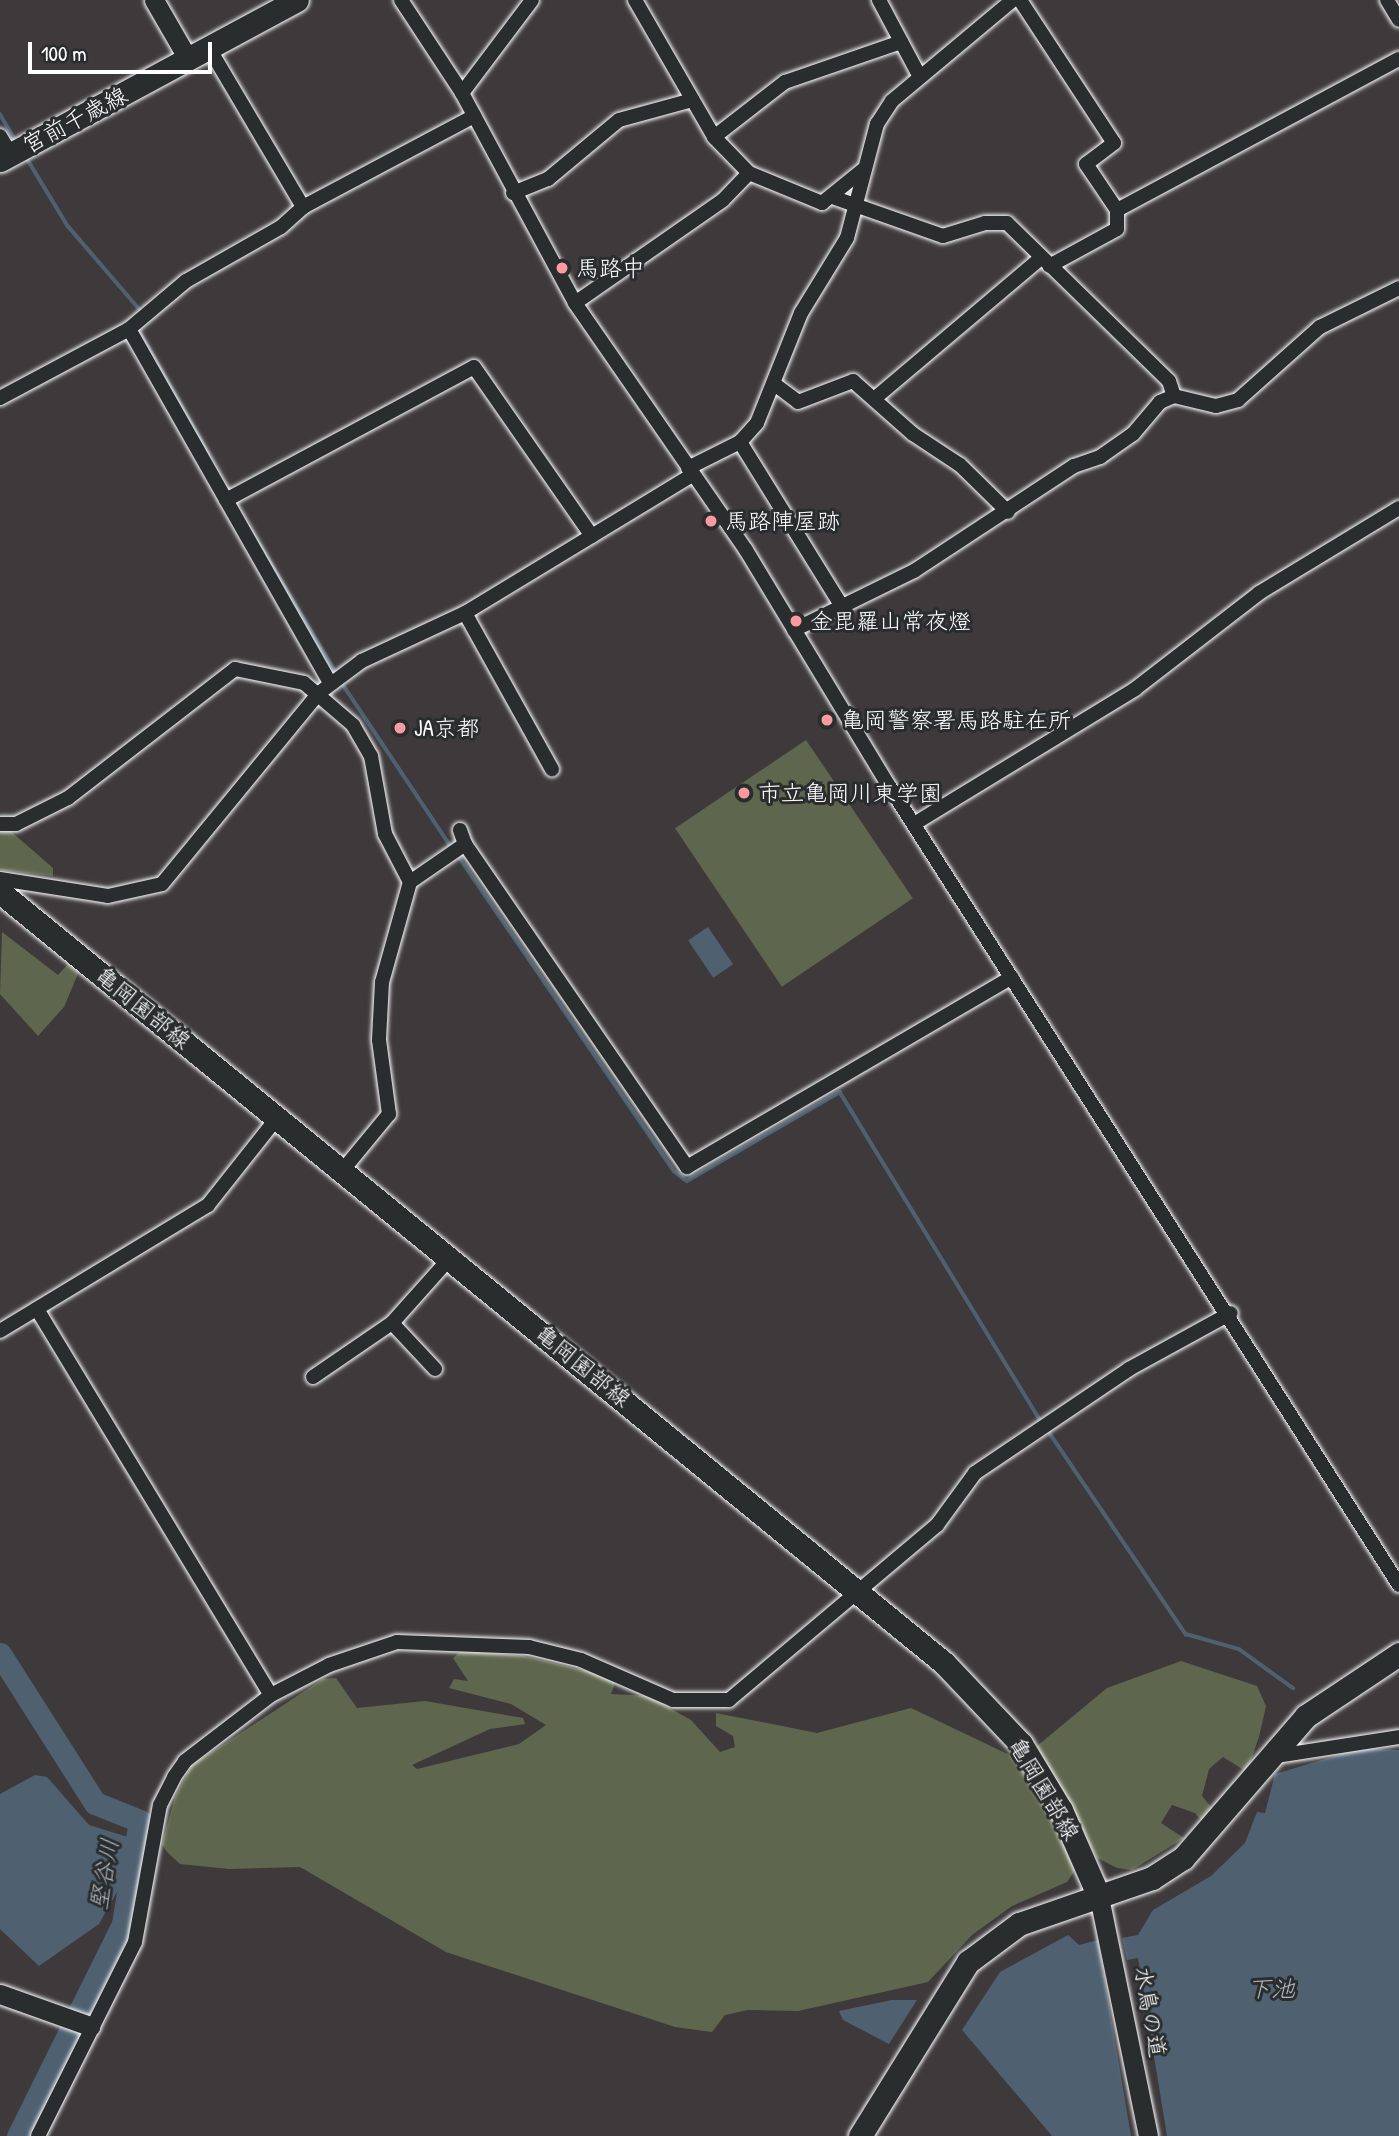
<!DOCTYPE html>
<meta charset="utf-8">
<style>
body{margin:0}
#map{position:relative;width:1399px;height:2136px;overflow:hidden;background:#3e3a3b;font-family:"Patrick Hand","Klee One",sans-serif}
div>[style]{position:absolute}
.green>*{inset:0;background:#5e674e;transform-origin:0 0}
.water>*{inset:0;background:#4f6171;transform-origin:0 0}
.stream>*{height:3.5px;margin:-1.75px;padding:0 1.75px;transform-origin:1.75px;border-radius:1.75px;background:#4f6171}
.river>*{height:23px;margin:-11.5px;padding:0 11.5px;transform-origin:11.5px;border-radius:11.5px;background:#4f6171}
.roads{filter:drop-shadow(0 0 2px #fff) drop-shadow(0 0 2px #fff)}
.minor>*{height:14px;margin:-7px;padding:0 7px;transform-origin:7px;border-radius:7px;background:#2a2d2e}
.tertiary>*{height:19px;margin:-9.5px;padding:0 9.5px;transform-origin:9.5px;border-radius:9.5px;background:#2a2d2e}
.primary>*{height:23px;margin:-11.5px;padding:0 11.5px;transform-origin:11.5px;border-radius:11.5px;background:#2a2d2e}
.dots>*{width:19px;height:19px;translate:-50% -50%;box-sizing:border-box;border:4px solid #2a2d2e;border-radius:50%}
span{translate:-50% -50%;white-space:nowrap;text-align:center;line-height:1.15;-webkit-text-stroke:6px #2a2d2e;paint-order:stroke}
.street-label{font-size:23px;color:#fff}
.poi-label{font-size:23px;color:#fff}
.left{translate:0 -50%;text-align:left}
.water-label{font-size:24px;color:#b0b8bf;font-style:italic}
.scale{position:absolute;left:28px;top:42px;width:184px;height:32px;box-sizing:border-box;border:4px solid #fff;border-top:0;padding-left:9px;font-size:21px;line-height:24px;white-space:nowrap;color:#fff;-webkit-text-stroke:5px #2a2d2e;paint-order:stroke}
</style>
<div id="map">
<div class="green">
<i style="left:806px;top:740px;width:191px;height:158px;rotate:56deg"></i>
<i style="clip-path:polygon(7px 828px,53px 868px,53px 876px,0 870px,0 829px)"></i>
<i style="clip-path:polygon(2px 932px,58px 975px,69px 963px,80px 969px,64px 1007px,38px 1036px,0 994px)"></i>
<i style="clip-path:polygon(461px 1651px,524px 1656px,594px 1673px,615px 1683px,611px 1694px,648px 1696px,691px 1720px,720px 1752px,735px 1747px,733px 1736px,716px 1726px,716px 1713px,817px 1733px,911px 1708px,1016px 1758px,1067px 1843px,1075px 1870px,1067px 1882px,1012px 1906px,972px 1935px,928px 1982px,798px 2011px,748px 2010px,725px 2015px,712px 2032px,675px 2027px,446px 1952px,300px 1867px,229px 1869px,180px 1864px,167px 1852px,162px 1844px,175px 1797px,192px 1765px,323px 1679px,336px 1678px,357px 1708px,425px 1701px,523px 1718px,525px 1724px,490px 1729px,412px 1765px,417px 1769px,519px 1744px,546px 1725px,511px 1704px,449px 1688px,454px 1679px,468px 1681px,453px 1658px)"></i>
<i style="clip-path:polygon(1181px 1661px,1257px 1686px,1266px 1706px,1259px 1737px,1247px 1772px,1223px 1757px,1209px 1769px,1202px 1796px,1217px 1814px,1206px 1826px,1195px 1813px,1172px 1805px,1161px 1823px,1184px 1838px,1132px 1870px,1117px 1868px,1097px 1858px,1037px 1746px,1107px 1688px)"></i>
</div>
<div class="water">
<i style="left:708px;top:927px;width:45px;height:24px;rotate:56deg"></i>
<i style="clip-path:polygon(1362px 1748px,1399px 1750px,1399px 2136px,1167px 2136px,1138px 1958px,1127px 1960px,1122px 1938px,1138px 1935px,1153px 1910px,1211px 1876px,1245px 1843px,1257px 1812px,1265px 1813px,1275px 1774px)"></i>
<i style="clip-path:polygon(35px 1775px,47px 1777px,89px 1825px,131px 1838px,122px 1883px,99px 1924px,39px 1966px,0 1929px,0 1794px)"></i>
<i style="clip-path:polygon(1068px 1935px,1079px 1945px,1098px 1940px,1131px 2136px,1052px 2136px,962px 2030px,1000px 1972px)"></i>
<i style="clip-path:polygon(892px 2000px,917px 2000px,889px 2044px,843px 2020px,839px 2011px)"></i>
</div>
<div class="stream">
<i style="left:0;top:114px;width:31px;rotate:59deg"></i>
<i style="left:28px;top:160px;width:77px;rotate:58.8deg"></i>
<i style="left:68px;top:226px;width:112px;rotate:49.3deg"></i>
<i style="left:141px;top:334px;width:137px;rotate:60.6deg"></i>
<i style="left:249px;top:527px;width:169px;rotate:59deg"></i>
<i style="left:342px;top:683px;width:198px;rotate:56.3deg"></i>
<i style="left:457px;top:854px;width:384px;rotate:55.6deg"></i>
<i style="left:674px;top:1171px;width:16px;rotate:38deg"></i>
<i style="left:687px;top:1181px;width:177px;rotate:-30.2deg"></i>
<i style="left:840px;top:1092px;width:388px;rotate:58.6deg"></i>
<i style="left:1047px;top:1429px;width:248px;rotate:55.9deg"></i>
<i style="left:1186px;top:1634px;width:55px;rotate:15.8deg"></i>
<i style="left:1239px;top:1649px;width:67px;rotate:35.8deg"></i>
</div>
<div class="river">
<i style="left:0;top:1654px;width:177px;rotate:57.5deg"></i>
<i style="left:95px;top:1803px;width:48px;rotate:21.8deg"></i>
<i style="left:140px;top:1821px;width:104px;rotate:99.4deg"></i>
<i style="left:123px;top:1924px;width:237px;rotate:116.3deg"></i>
</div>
<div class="roads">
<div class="minor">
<i style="left:401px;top:0;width:111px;rotate:56.7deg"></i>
<i style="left:462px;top:93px;width:238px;rotate:61.7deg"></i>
<i style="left:575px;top:303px;width:300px;rotate:55.3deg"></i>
<i style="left:746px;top:550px;width:276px;rotate:58.8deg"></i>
<i style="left:889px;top:786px;width:948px;rotate:57.45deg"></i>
<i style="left:635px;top:0;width:158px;rotate:60deg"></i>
<i style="left:714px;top:137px;width:50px;rotate:45.8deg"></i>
<i style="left:749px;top:173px;width:79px;rotate:22.3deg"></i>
<i style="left:822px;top:203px;width:55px;rotate:-39.1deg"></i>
<i style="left:879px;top:0;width:87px;rotate:62deg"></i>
<i style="left:1020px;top:0;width:171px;rotate:56.7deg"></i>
<i style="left:1114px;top:143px;width:35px;rotate:143deg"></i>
<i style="left:1086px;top:164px;width:55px;rotate:56deg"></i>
<i style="left:1117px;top:210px;width:19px;rotate:90deg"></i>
<i style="left:1117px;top:229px;width:77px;rotate:151.4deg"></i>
<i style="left:1387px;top:0;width:23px;rotate:59deg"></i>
<i style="left:209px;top:48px;width:185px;rotate:59.4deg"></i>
<i style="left:462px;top:93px;width:116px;rotate:-53deg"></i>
<i style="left:0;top:136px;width:21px;rotate:59deg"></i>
<i style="left:714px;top:137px;width:90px;rotate:-37.8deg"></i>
<i style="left:785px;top:82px;width:123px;rotate:-19deg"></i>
<i style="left:513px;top:193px;width:38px;rotate:-22deg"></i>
<i style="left:548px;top:179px;width:92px;rotate:-39.7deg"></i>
<i style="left:619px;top:120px;width:76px;rotate:-15.3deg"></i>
<i style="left:835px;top:198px;width:114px;rotate:19.4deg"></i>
<i style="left:943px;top:236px;width:44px;rotate:-17.2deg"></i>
<i style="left:985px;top:223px;width:22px"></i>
<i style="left:1007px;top:223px;width:226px;rotate:44.3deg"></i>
<i style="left:1169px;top:381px;width:16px;rotate:72deg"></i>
<i style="left:1117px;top:210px;width:320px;rotate:-28.2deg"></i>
<i style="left:575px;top:303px;width:180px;rotate:-34.8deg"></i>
<i style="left:723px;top:200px;width:37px;rotate:-46deg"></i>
<i style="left:129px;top:329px;width:408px;rotate:60.4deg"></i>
<i style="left:777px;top:386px;width:26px;rotate:37deg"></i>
<i style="left:798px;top:402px;width:59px;rotate:-20.9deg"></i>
<i style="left:853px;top:381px;width:80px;rotate:41.5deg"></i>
<i style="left:913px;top:434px;width:56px;rotate:33.4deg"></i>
<i style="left:960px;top:465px;width:67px;rotate:44.4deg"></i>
<i style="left:0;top:398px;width:146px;rotate:-28.1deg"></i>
<i style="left:129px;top:329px;width:75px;rotate:-40.1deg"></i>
<i style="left:186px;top:281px;width:109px;rotate:-29.6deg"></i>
<i style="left:281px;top:227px;width:30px;rotate:-42deg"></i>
<i style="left:303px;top:207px;width:194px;rotate:-28deg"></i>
<i style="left:874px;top:399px;width:219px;rotate:-40.2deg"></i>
<i style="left:740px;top:442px;width:190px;rotate:58.2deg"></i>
<i style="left:688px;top:468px;width:58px;rotate:-26.6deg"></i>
<i style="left:740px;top:442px;width:25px;rotate:-48deg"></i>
<i style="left:757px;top:423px;width:118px;rotate:-68.2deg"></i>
<i style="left:801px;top:313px;width:88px;rotate:-58.5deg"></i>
<i style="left:847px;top:238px;width:118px;rotate:-75.3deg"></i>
<i style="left:877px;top:124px;width:27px;rotate:-57deg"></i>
<i style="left:892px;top:101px;width:158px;rotate:-39.9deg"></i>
<i style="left:226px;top:500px;width:281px;rotate:-28.2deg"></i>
<i style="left:474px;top:367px;width:206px;rotate:55.1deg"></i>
<i style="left:465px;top:613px;width:179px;rotate:60.9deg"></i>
<i style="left:794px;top:630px;width:134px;rotate:-26.2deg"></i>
<i style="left:914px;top:571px;width:191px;rotate:-33.3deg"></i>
<i style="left:1074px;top:466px;width:28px;rotate:-19deg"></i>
<i style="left:1100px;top:457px;width:40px;rotate:-34.9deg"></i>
<i style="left:1133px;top:434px;width:42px;rotate:-49.8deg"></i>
<i style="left:1160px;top:402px;width:15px;rotate:-23deg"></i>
<i style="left:1174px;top:396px;width:43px;rotate:13.4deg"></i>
<i style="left:1216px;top:406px;width:23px;rotate:-15deg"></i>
<i style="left:1238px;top:400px;width:110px;rotate:-41.7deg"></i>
<i style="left:1320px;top:327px;width:88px;rotate:-26.3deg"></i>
<i style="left:0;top:824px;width:16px"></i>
<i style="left:16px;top:824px;width:58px;rotate:-26.6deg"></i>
<i style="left:68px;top:798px;width:211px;rotate:-37.7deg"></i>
<i style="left:235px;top:669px;width:70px;rotate:11.5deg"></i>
<i style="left:304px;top:683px;width:65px;rotate:40.6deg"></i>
<i style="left:353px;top:725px;width:36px;rotate:60deg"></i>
<i style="left:371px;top:756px;width:79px;rotate:79.8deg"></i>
<i style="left:385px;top:834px;width:54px;rotate:62.5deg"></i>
<i style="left:410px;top:882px;width:104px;rotate:105.6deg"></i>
<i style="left:382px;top:982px;width:58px;rotate:93deg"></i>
<i style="left:379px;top:1040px;width:75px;rotate:82.3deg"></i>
<i style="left:389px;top:1114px;width:74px;rotate:129.5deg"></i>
<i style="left:914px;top:824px;width:259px;rotate:-31.4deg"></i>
<i style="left:1135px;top:689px;width:157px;rotate:-37.7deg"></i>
<i style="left:1259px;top:593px;width:164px;rotate:-31.3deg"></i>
<i style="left:465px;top:844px;width:392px;rotate:55.5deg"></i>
<i style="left:687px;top:1167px;width:376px;rotate:-30.3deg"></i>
<i style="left:0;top:879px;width:109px;rotate:8.9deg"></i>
<i style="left:108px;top:896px;width:55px;rotate:-12.5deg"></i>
<i style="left:162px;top:884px;width:247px;rotate:-50.6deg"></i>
<i style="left:319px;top:693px;width:54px;rotate:-36.7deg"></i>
<i style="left:362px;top:661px;width:114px;rotate:-25deg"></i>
<i style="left:465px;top:613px;width:266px;rotate:-31.3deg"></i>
<i style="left:410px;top:882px;width:67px;rotate:-34.6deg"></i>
<i style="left:465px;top:844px;width:15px;rotate:-110deg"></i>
<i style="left:37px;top:1309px;width:451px;rotate:58.8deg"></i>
<i style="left:392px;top:1323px;width:63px;rotate:46.9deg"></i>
<i style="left:0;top:1331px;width:243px;rotate:-31.2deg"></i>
<i style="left:208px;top:1205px;width:111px;rotate:-51.6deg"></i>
<i style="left:313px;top:1377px;width:96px;rotate:-34.4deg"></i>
<i style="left:392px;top:1323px;width:87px;rotate:-48.3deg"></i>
<i style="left:1270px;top:1757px;width:131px;rotate:-8.8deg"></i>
<i style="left:38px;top:2136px;width:217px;rotate:-63.4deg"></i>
<i style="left:135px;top:1942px;width:139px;rotate:-79.7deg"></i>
<i style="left:160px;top:1805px;width:31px;rotate:-63deg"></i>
<i style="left:174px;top:1777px;width:19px;rotate:-55deg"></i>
<i style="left:185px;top:1761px;width:108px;rotate:-37.5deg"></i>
<i style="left:271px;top:1695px;width:65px;rotate:-27.3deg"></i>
<i style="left:329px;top:1665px;width:72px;rotate:-18.7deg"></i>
<i style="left:397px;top:1642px;width:132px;rotate:2.2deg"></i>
<i style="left:529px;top:1647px;width:54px;rotate:14deg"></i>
<i style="left:581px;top:1660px;width:100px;rotate:23.5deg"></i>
<i style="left:673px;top:1700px;width:56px"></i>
<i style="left:729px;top:1700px;width:272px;rotate:-40.1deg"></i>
<i style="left:937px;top:1525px;width:64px;rotate:-53.8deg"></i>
<i style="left:975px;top:1473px;width:186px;rotate:-34deg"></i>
<i style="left:1129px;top:1369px;width:116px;rotate:-28.8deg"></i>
</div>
<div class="tertiary">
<i style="left:154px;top:0;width:68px;rotate:60deg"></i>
<i style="left:1099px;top:1897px;width:244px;rotate:78.4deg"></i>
<i style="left:0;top:1994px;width:96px;rotate:19.6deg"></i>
</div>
<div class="primary">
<i style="left:0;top:160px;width:337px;rotate:-28.3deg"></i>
<i style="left:0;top:892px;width:1219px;rotate:39.24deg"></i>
<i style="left:944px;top:1663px;width:112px;rotate:46.5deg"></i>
<i style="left:1021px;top:1744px;width:77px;rotate:58.8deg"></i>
<i style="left:1061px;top:1810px;width:95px;rotate:66.4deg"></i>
<i style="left:860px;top:2136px;width:205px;rotate:-58.2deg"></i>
<i style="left:968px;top:1962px;width:64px;rotate:-36.7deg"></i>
<i style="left:1019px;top:1924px;width:141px;rotate:-19.1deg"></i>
<i style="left:1152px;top:1878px;width:37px;rotate:-33deg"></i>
<i style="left:1183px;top:1858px;width:188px;rotate:-49.1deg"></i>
<i style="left:1306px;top:1716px;width:112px;rotate:-33.7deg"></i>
</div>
</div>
<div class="dots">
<i style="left:562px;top:268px;background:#ff9aa2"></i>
<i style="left:711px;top:521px;background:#ff9aa2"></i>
<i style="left:796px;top:621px;background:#ff9aa2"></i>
<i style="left:827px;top:720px;background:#ff9aa2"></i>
<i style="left:400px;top:728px;background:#ff9aa2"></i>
<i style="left:744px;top:793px;background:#ff9aa2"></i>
</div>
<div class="street-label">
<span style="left:75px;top:120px;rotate:-28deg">宮前千歳線</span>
<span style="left:143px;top:1008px;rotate:39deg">亀岡園部線</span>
<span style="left:583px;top:1366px;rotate:39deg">亀岡園部線</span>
<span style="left:1044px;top:1789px;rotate:59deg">亀岡園部線</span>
<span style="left:1150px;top:2012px;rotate:80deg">水鳥の道</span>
</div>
<div class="poi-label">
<span class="left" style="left:576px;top:268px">馬路中</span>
<span class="left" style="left:725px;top:521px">馬路陣屋跡</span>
<span class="left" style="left:810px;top:621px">金毘羅山常夜燈</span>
<span class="left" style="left:841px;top:720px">亀岡警察署馬路駐在所</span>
<span class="left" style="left:414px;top:728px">JA京都</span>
<span class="left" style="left:758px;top:793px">市立亀岡川東学園</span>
</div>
<div class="water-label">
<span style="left:104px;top:1874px;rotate:-80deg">堅谷川</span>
<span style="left:1271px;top:1989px">下池</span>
</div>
<div class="scale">100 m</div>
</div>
